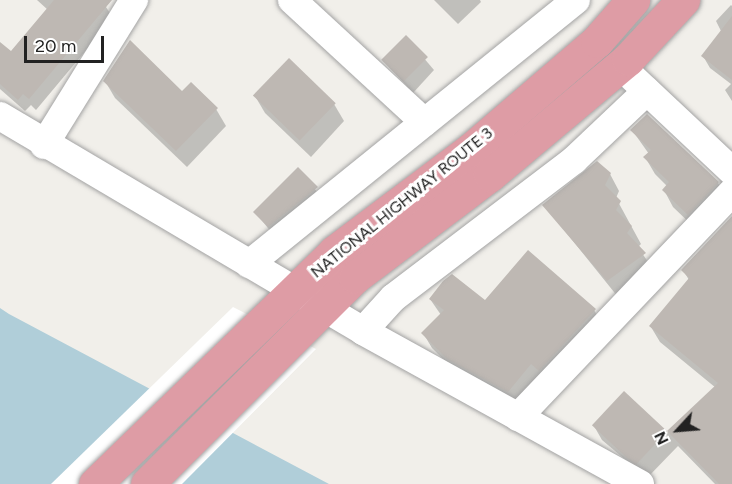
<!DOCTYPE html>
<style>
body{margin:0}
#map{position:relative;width:732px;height:484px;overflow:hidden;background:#f1efea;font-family:Figtree,sans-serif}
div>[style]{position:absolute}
.water>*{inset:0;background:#b0ced9}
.pier>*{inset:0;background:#fff}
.shadow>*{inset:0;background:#0003}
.building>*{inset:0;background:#beb8b3;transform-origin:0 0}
.roads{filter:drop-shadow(0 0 2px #a3a3a3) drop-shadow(0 0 2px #a3a3a3)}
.street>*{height:28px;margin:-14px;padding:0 14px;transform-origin:14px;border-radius:14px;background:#fff}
.highway>*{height:33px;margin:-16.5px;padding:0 16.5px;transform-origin:16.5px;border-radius:16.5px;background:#de9ca5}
span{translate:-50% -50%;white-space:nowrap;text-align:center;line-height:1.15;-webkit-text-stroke:6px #fff;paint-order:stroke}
.street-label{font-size:16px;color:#222}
.north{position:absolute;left:648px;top:400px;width:60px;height:60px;-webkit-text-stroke:4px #fff;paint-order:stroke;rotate:244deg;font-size:16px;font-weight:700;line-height:24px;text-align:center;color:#222}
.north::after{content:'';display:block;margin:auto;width:21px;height:27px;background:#222;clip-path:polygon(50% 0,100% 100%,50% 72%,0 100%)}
.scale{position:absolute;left:24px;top:36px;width:80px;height:27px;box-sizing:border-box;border:3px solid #222;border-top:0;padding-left:8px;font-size:18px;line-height:21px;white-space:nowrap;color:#222;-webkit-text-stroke:4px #fff;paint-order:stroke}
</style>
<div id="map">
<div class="water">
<i style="clip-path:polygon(0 308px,9px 314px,329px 484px,0 484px)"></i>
</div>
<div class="pier">
<i style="clip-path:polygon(233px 307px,316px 349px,182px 484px,51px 484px)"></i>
</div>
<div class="shadow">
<i style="clip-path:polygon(37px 0,108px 0,106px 7px,113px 18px,36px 110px,31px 105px,25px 111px,0 89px,0 44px,11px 53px,48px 10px)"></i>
<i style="clip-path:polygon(434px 0,480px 0,481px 2px,458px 24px)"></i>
<i style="clip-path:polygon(731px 5px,732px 6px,732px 101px,725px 90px,731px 84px,710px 68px,703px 56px,721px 31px,716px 21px)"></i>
<i style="clip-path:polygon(406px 37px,434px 70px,413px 93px,383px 60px)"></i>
<i style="clip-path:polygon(105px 81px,183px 93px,216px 109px,226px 126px,187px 167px,115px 98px)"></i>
<i style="clip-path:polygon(255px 96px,334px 104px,344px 121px,311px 157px,265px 113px)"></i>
<i style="clip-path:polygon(632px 130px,718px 183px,728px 199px,698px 231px,673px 207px,664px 190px,667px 186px,655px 174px,645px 157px,649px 154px)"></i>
<i style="clip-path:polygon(298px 169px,324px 200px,276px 238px,255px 212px)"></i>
<i style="clip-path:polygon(610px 174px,619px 191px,616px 198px,641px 244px,638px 247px,654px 271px,618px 297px,544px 205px)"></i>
<i style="clip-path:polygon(732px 218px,732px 484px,715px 484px,678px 446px,647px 478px,602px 440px,594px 426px,624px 393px,667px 433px,716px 388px,660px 342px,651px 327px,689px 280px,683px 270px)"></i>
<i style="clip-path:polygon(430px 299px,594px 310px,603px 325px,517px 407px,458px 374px,432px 348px,423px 333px,441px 315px)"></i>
</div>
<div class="building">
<i style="clip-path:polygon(54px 0,112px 0,29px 99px,23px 94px,18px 100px,0 84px,0 42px,11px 51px)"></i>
<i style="clip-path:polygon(732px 16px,732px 80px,701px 56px)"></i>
<i style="left:406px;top:35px;width:31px;height:35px;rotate:45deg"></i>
<i style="clip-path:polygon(130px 40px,182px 91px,191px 82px,218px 108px,176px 151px,103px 81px)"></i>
<i style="left:289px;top:58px;width:65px;height:52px;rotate:44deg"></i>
<i style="clip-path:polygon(647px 114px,719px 182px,688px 215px,662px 190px,669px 182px,643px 157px,651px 150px,630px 130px)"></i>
<i style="clip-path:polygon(597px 161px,611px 173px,605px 185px,621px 201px,616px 210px,632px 226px,627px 233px,646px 253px,607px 281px,542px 205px)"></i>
<i style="clip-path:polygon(298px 167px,318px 187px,268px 227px,253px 212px)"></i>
<i style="clip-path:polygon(732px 216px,732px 484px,719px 484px,667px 431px,718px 383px,649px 326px,689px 278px,681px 270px)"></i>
<i style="clip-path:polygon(528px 250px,596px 309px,539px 371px,531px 364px,508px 392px,447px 359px,421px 333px,444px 310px,429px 299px,443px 281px,452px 274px,485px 300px)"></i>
<i style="left:624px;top:391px;width:59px;height:47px;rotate:43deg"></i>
</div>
<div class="roads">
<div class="street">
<i style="left:292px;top:0;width:180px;rotate:42.7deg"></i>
<i style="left:633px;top:78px;width:136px;rotate:43.2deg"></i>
<i style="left:0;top:116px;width:422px;rotate:30.6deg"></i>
<i style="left:44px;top:145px;width:171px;rotate:-58.2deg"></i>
<i style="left:249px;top:264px;width:420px;rotate:-38.9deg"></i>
<i style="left:518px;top:417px;width:311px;rotate:-46.4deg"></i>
<i style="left:640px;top:484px;width:316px;rotate:-151.1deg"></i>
<i style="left:363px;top:331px;width:45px;rotate:-47.7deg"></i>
<i style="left:393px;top:298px;width:228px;rotate:-37.3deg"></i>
<i style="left:574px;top:160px;width:100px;rotate:-43.4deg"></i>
</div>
<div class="highway">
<i style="left:95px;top:484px;width:333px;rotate:-44.1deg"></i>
<i style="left:334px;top:252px;width:170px;rotate:-36.9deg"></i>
<i style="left:470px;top:150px;width:167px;rotate:-40.6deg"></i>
<i style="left:597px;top:41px;width:55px;rotate:-48.7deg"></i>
<i style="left:147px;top:484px;width:293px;rotate:-44.9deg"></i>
<i style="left:355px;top:277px;width:169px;rotate:-37.1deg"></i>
<i style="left:490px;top:175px;width:180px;rotate:-40deg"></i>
<i style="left:628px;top:59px;width:81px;rotate:-47deg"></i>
</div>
</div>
<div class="street-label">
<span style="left:402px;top:203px;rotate:-39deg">NATIONAL HIGHWAY ROUTE 3</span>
</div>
<div class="north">N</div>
<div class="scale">20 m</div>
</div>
